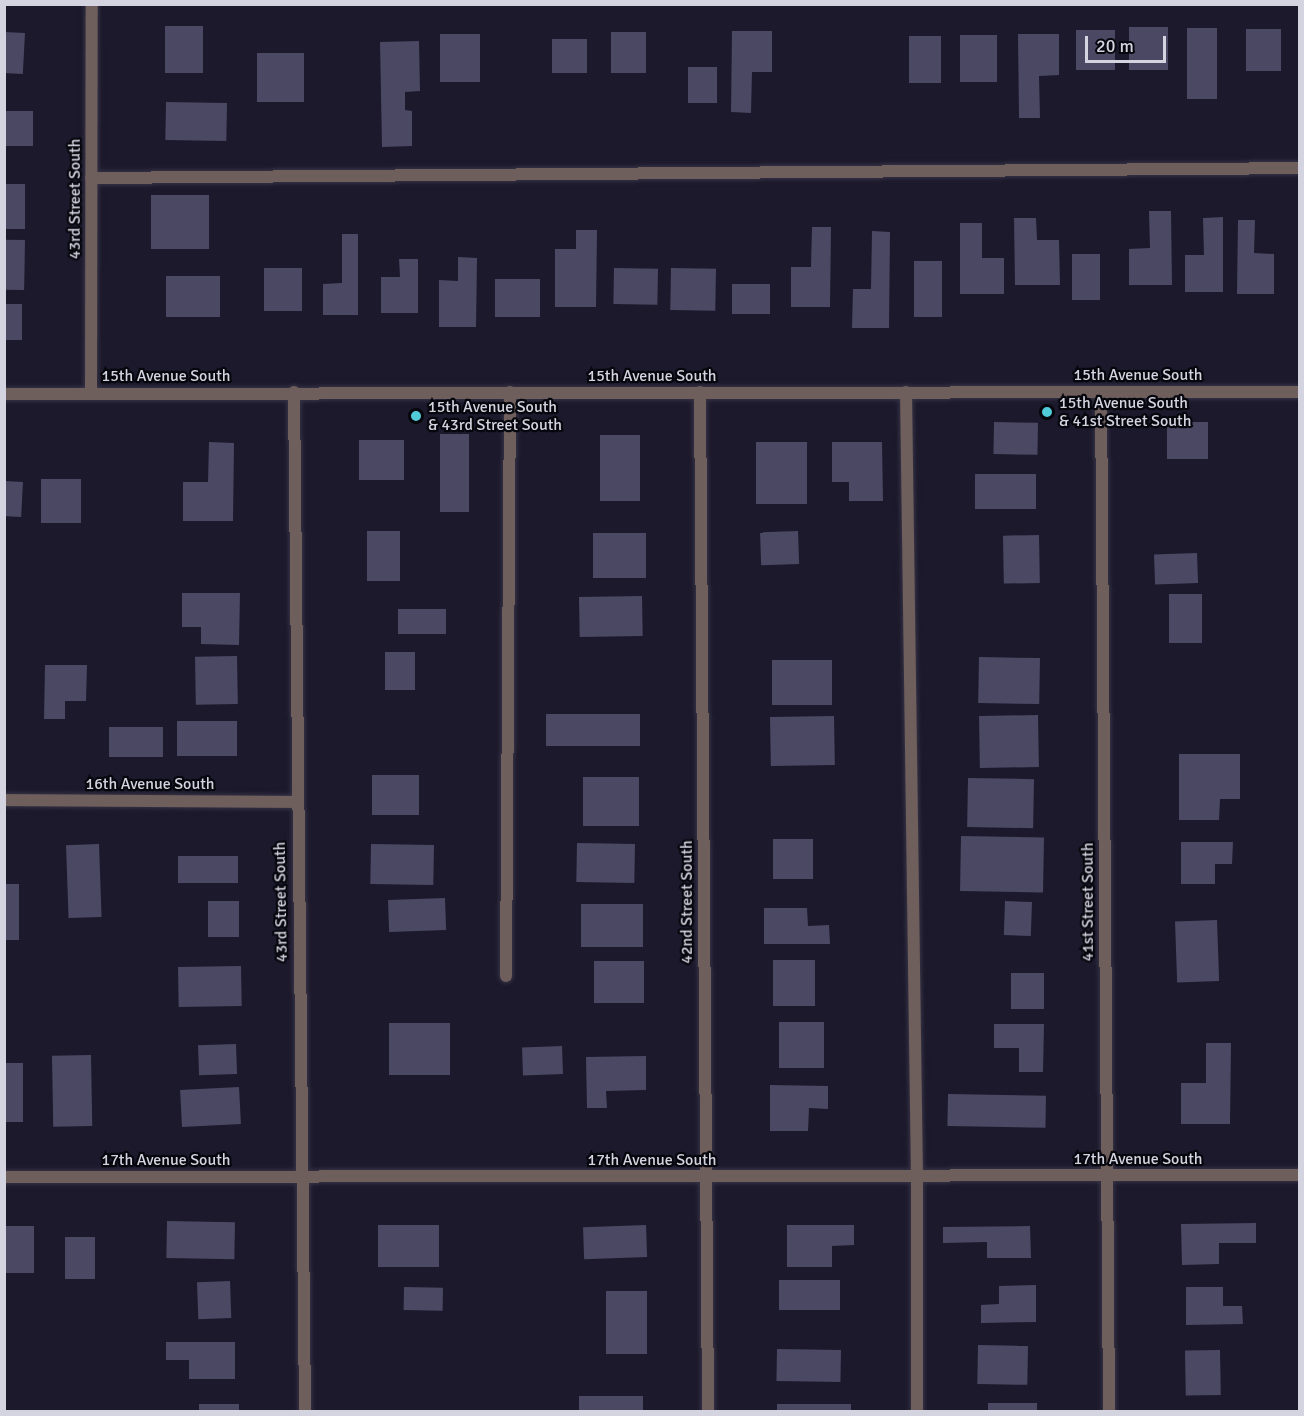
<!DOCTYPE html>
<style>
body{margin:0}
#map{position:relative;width:1304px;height:1416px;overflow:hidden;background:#1c192c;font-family:Signika,sans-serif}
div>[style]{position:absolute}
.building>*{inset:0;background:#4b4864;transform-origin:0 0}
.roads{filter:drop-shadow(0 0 2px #363345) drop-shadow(0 0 2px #363345)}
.service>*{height:12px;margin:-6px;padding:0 6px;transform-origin:6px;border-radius:6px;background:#6e5e5c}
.minor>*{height:12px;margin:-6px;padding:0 6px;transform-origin:6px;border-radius:6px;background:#6e5e5c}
.tertiary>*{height:12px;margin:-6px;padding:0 6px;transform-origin:6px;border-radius:6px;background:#6e5e5c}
.dots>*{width:16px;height:16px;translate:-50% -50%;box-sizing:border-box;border:3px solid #06060d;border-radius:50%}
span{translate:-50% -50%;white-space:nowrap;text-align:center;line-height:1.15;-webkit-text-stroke:4.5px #06060d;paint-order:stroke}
.street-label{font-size:16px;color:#d4d3e0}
.poi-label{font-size:16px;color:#d4d3e0}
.left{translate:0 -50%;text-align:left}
.frame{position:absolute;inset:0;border:6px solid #d4d3e0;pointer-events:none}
.scale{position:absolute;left:1085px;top:36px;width:81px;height:27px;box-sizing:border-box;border:3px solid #d4d3e0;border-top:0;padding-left:8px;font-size:18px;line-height:21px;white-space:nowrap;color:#d4d3e0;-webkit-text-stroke:4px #06060d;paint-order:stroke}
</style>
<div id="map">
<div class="building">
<i style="left:203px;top:26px;width:47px;height:38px;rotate:90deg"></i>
<i style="left:1129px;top:27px;width:39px;height:43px"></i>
<i style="left:1187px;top:28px;width:30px;height:71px"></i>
<i style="left:1246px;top:29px;width:35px;height:42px"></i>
<i style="left:1076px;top:30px;width:39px;height:40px"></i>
<i style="clip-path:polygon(732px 31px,772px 31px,772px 72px,752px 72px,751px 113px,731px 112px)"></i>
<i style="left:4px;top:32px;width:21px;height:41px;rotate:3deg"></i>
<i style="left:611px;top:32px;width:35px;height:41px"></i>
<i style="left:440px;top:34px;width:40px;height:48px"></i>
<i style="clip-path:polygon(1018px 34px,1059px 34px,1059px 75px,1039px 76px,1040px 118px,1019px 118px)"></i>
<i style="left:960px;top:35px;width:37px;height:47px"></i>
<i style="left:909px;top:36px;width:32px;height:47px"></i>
<i style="left:552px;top:39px;width:35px;height:34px"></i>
<i style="clip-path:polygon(419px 41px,420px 91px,405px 92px,405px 110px,412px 111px,412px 146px,382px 147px,380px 42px)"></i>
<i style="left:257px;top:53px;width:47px;height:49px"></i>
<i style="left:688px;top:67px;width:29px;height:36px"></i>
<i style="left:166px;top:102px;width:61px;height:38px;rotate:1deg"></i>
<i style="left:4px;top:111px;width:29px;height:35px"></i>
<i style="left:4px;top:184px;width:21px;height:45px"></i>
<i style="left:151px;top:195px;width:58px;height:54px"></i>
<i style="clip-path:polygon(1149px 211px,1171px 211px,1172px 285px,1129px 285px,1129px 249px,1150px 248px)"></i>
<i style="clip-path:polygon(1223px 217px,1223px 292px,1185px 292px,1185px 255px,1204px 255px,1203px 218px)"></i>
<i style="clip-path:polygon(1014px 218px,1036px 218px,1037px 240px,1059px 240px,1060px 285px,1015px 285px)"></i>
<i style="clip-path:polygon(1238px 220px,1255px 220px,1254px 253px,1274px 254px,1274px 294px,1237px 294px)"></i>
<i style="clip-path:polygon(960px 223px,982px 223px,982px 258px,1004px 258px,1004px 294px,960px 294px)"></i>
<i style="clip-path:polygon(812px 227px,831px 227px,830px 307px,791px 307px,791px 267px,811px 267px)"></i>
<i style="clip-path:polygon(576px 230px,597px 230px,596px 307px,555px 307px,555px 249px,576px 249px)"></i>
<i style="clip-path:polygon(872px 231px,890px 232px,889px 328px,852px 328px,853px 289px,871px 289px)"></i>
<i style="clip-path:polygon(342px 234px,358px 234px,358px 315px,323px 315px,323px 284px,342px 283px)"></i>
<i style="left:25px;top:240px;width:50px;height:21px;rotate:91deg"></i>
<i style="left:1072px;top:254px;width:28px;height:46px"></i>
<i style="clip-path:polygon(458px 257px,477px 258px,476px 327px,439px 327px,439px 280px,458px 281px)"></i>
<i style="clip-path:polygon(399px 259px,418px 259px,418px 313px,381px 313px,381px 277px,400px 277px)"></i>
<i style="left:914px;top:261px;width:28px;height:56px"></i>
<i style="left:264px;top:268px;width:38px;height:43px"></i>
<i style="left:614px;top:268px;width:44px;height:36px;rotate:1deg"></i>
<i style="left:671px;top:268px;width:45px;height:42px;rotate:1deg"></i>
<i style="left:166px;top:276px;width:54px;height:41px"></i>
<i style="left:495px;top:279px;width:45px;height:38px"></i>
<i style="left:732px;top:284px;width:38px;height:30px"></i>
<i style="left:4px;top:304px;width:18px;height:36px"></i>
<i style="left:994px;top:422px;width:44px;height:32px;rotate:1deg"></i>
<i style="left:1167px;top:422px;width:41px;height:37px"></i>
<i style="left:440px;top:434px;width:29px;height:78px"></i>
<i style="left:600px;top:435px;width:40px;height:66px"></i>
<i style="left:359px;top:440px;width:45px;height:40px"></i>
<i style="clip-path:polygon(209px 442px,234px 443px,233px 521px,183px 521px,183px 482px,208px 482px)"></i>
<i style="left:756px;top:442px;width:51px;height:62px"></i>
<i style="clip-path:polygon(832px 442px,882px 442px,883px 501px,849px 501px,849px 482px,832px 482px)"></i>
<i style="left:975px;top:474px;width:61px;height:35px"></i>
<i style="left:41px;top:479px;width:40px;height:44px"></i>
<i style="left:4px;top:481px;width:19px;height:35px;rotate:3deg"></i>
<i style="left:400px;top:531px;width:50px;height:33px;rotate:90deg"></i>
<i style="left:798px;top:531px;width:33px;height:38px;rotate:88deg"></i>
<i style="left:593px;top:533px;width:53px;height:45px"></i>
<i style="left:1039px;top:535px;width:48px;height:36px;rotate:89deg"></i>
<i style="left:1197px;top:553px;width:30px;height:43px;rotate:88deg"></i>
<i style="clip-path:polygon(182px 593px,240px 593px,239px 645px,201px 644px,201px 627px,182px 627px)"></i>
<i style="left:1202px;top:594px;width:49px;height:33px;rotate:90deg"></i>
<i style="left:642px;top:596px;width:40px;height:63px;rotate:89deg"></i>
<i style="left:446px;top:609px;width:25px;height:48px;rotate:90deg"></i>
<i style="left:385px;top:652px;width:30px;height:38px"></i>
<i style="left:237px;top:656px;width:48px;height:42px;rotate:89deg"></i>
<i style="left:979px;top:657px;width:61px;height:46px;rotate:1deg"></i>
<i style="left:832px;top:660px;width:45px;height:60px;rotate:90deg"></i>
<i style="clip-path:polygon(45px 665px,87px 665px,86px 701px,65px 701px,65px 719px,44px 719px)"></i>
<i style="left:546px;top:714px;width:94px;height:32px"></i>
<i style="left:1038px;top:715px;width:52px;height:59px;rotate:89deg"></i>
<i style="left:834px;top:716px;width:49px;height:64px;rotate:89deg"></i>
<i style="left:177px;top:721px;width:60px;height:35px"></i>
<i style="left:163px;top:727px;width:30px;height:54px;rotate:90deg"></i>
<i style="clip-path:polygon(1179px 754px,1240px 754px,1240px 799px,1220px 799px,1219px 820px,1179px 820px)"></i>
<i style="left:372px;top:775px;width:47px;height:40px"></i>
<i style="left:583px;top:777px;width:56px;height:49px"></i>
<i style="left:968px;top:778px;width:66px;height:49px;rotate:1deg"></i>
<i style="left:961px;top:836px;width:83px;height:55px;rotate:1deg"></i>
<i style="left:773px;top:839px;width:40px;height:40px"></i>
<i style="clip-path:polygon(1181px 842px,1233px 842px,1232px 864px,1215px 864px,1215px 884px,1181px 884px)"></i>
<i style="left:577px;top:843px;width:58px;height:39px;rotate:1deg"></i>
<i style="left:99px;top:844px;width:73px;height:33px;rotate:88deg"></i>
<i style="left:371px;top:844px;width:63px;height:40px;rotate:1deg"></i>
<i style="left:178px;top:856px;width:60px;height:27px"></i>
<i style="left:4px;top:884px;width:15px;height:56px"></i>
<i style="left:445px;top:898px;width:32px;height:57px;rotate:88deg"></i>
<i style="left:208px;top:901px;width:31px;height:36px"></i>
<i style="left:1005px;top:901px;width:27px;height:34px;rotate:2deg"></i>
<i style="left:581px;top:904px;width:62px;height:43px"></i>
<i style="clip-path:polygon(764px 908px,807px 908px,808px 926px,829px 925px,830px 944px,764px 944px)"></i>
<i style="left:1217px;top:920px;width:61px;height:42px;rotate:88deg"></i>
<i style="left:815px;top:960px;width:46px;height:42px;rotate:90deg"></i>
<i style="left:594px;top:961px;width:50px;height:42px"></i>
<i style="left:241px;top:966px;width:40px;height:63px;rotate:89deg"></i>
<i style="left:1044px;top:973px;width:36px;height:33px;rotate:90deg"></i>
<i style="left:779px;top:1022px;width:45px;height:46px"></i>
<i style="left:389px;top:1023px;width:61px;height:52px"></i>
<i style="clip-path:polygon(994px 1024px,1044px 1024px,1043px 1072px,1019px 1072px,1019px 1048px,994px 1048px)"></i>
<i style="clip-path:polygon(1206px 1043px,1231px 1043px,1230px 1124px,1181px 1124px,1181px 1083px,1206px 1083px)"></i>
<i style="left:236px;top:1044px;width:30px;height:38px;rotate:88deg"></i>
<i style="left:562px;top:1046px;width:28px;height:40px;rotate:88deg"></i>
<i style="left:91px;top:1055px;width:71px;height:39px;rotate:89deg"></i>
<i style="clip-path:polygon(646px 1056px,646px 1090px,606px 1091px,607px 1108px,587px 1108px,586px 1057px)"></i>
<i style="left:4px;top:1063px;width:19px;height:59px"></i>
<i style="clip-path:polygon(770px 1085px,828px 1086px,828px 1109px,809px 1108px,808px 1131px,770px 1131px)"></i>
<i style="left:239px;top:1087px;width:37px;height:59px;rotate:87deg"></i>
<i style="left:948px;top:1094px;width:98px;height:32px;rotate:1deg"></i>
<i style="left:167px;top:1221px;width:68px;height:37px;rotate:1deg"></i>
<i style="clip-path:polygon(1256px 1223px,1256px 1243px,1219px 1243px,1219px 1264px,1182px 1265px,1181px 1224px)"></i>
<i style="left:378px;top:1225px;width:61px;height:42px"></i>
<i style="left:646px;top:1225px;width:32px;height:63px;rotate:88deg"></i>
<i style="clip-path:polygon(787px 1225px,854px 1225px,854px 1245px,832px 1246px,832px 1267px,787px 1267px)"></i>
<i style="left:4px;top:1226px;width:30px;height:47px"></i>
<i style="clip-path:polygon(1030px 1226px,1031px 1258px,987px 1258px,987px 1242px,943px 1243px,943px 1227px)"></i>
<i style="left:65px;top:1237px;width:30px;height:42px"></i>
<i style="left:779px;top:1280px;width:61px;height:30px"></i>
<i style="left:230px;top:1281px;width:37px;height:33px;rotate:88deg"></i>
<i style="clip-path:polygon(1036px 1285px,1036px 1322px,981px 1323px,981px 1305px,999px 1304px,999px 1286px)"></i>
<i style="left:404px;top:1287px;width:39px;height:23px;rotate:1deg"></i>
<i style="clip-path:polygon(1186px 1287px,1223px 1287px,1223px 1306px,1242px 1306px,1243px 1324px,1186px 1325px)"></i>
<i style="left:606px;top:1291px;width:41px;height:63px"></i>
<i style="clip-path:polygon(166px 1342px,235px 1342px,235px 1379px,189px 1379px,189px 1360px,166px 1360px)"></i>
<i style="left:978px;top:1345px;width:50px;height:39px;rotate:1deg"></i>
<i style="left:777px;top:1349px;width:64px;height:32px;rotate:1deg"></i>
<i style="left:1220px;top:1350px;width:45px;height:35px;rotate:89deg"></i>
<i style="left:643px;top:1396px;width:16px;height:64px;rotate:90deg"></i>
<i style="left:1037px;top:1403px;width:9px;height:49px;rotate:90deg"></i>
<i style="left:199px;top:1404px;width:40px;height:8px"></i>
<i style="left:851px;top:1404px;width:8px;height:74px;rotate:90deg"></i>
</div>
<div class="roads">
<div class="service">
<i style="left:91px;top:178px;width:1209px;rotate:-0.47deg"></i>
<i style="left:906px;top:392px;width:784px;rotate:89.2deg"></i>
<i style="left:917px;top:1176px;width:236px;rotate:90deg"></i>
<i style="left:506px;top:976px;width:584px;rotate:-89.61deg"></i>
</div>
<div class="minor">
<i style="left:294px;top:392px;width:1020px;rotate:89.38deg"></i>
<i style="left:700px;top:392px;width:1020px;rotate:89.55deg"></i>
<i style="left:1101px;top:392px;width:1020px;rotate:89.55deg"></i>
<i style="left:91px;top:393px;width:389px;rotate:-89.9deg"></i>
<i style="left:4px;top:800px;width:292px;rotate:0.4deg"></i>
<i style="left:4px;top:1177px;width:1296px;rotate:-0.09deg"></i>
</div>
<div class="tertiary">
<i style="left:4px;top:394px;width:1296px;rotate:-0.09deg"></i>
</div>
</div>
<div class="dots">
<i style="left:1047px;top:412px;background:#52cbd9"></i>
<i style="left:416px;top:416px;background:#52cbd9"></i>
</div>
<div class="street-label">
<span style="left:75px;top:199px;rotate:-90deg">43rd Street South</span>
<span style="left:1138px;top:375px">15th Avenue South</span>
<span style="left:166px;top:376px">15th Avenue South</span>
<span style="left:652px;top:376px">15th Avenue South</span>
<span style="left:150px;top:784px">16th Avenue South</span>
<span style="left:281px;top:902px;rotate:-91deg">43rd Street South</span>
<span style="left:687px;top:902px;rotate:-90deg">42nd Street South</span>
<span style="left:1088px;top:902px;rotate:-90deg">41st Street South</span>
<span style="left:1138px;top:1159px">17th Avenue South</span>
<span style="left:166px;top:1160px">17th Avenue South</span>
<span style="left:652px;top:1160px">17th Avenue South</span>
</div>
<div class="poi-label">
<span class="left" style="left:1059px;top:412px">15th Avenue South<br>&amp; 41st Street South</span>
<span class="left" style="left:428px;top:416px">15th Avenue South<br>&amp; 43rd Street South</span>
</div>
<div class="frame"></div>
<div class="scale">20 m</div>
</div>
